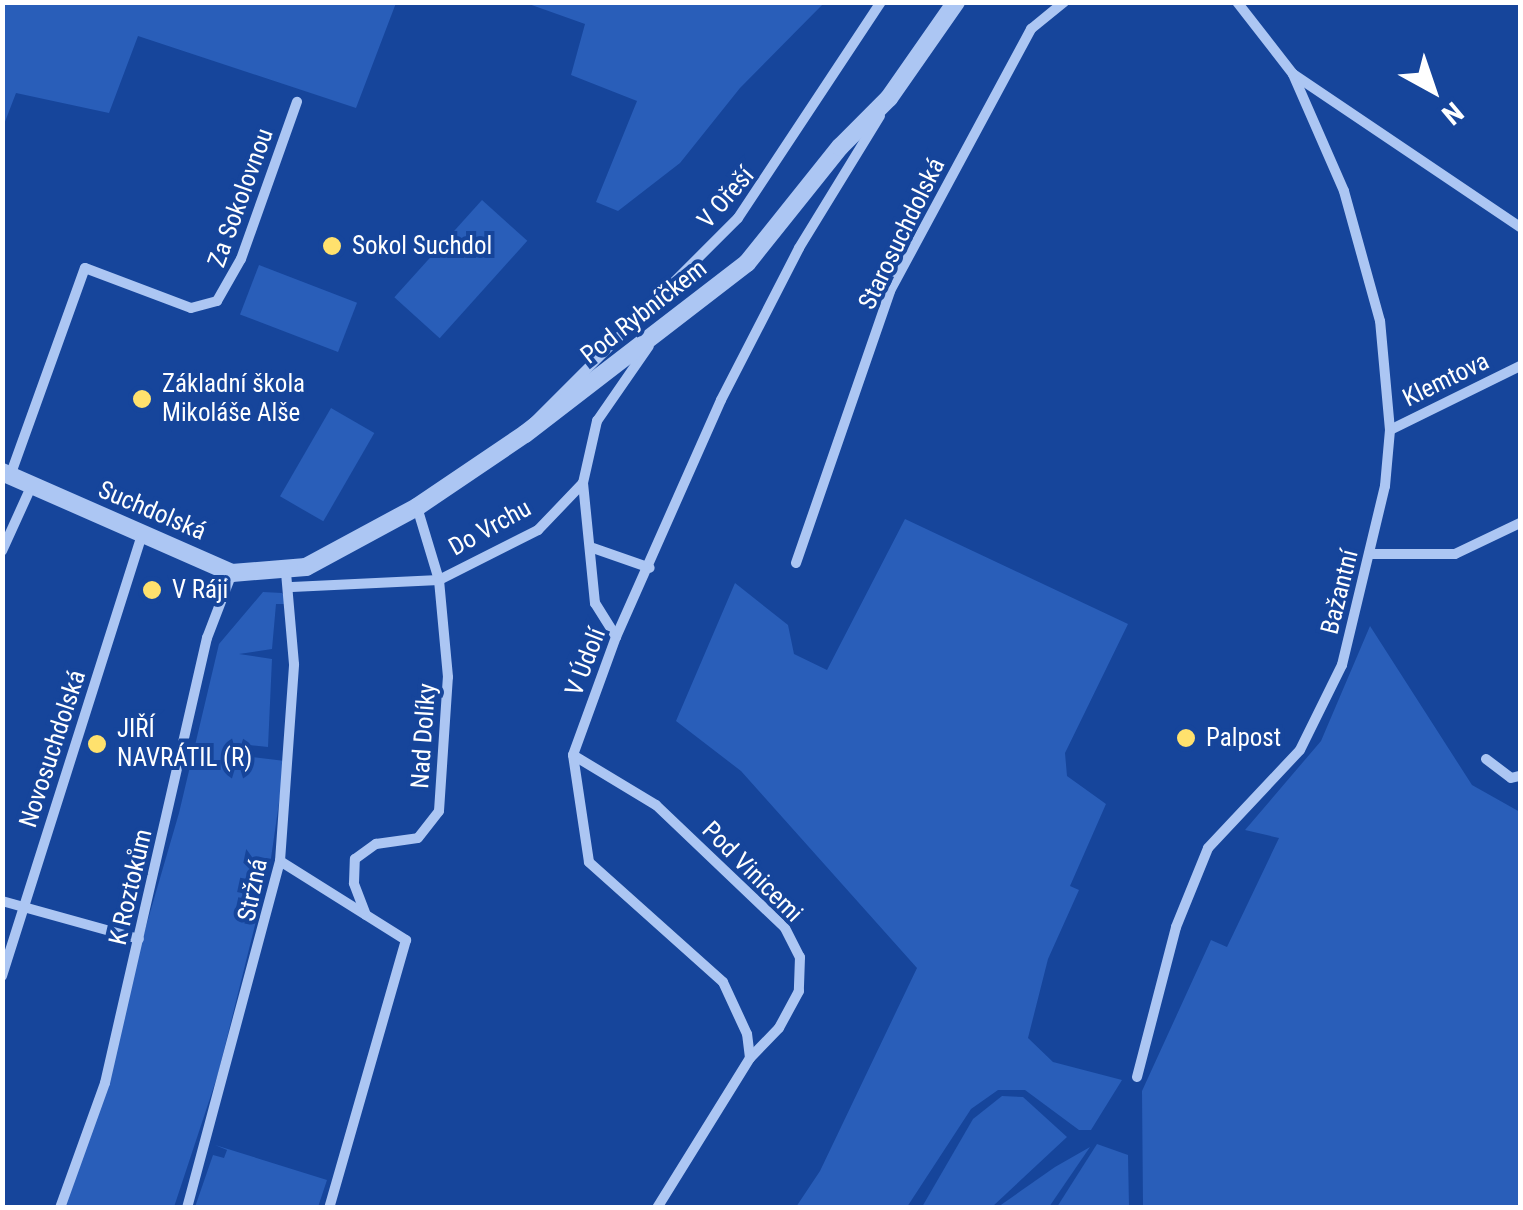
<!DOCTYPE html>
<meta charset="utf-8">
<style>
body{margin:0}
#map{position:relative;width:1523px;height:1210px;overflow:hidden;background:#16459b;font-family:"Roboto Condensed",sans-serif}
div>[style]{position:absolute}
.green>*{inset:0;background:#295eb9;transform-origin:0 0}
.minor>*{height:10px;margin:-5px;padding:0 5px;transform-origin:5px;border-radius:5px;background:#acc6f3}
.tertiary>*{height:18px;margin:-9px;padding:0 9px;transform-origin:9px;border-radius:9px;background:#acc6f3}
.dots>*{width:28px;height:28px;translate:-50% -50%;box-sizing:border-box;border:5px solid #16459b;border-radius:50%}
span{translate:-50% -50%;white-space:nowrap;text-align:center;line-height:1.15;-webkit-text-stroke:8px #16459b;paint-order:stroke}
.street-label{font-size:25px;color:#fff}
.poi-label{font-size:25px;color:#fff}
.left{translate:0 -50%;text-align:left}
.frame{position:absolute;inset:0;border:5px solid #fff;pointer-events:none}
.north{position:absolute;left:1383px;top:40px;width:100px;height:100px;-webkit-text-stroke:8px #16459b;paint-order:stroke;rotate:140deg;font-size:28px;font-weight:700;line-height:40px;text-align:center;color:#fff}
.north::after{content:'';display:block;margin:auto;width:35px;height:45px;background:#fff;clip-path:polygon(50% 0,100% 100%,50% 72%,0 100%)}
</style>
<div id="map">
<div class="green">
<i style="clip-path:polygon(3px 2px,396px 2px,396px 3px,356px 108px,138px 36px,109px 113px,16px 93px,3px 127px)"></i>
<i style="clip-path:polygon(526px 3px,824px 3px,740px 88px,680px 163px,618px 211px,596px 202px,637px 101px,571px 75px,585px 24px)"></i>
<i style="left:482px;top:200px;width:61px;height:131px;rotate:42deg"></i>
<i style="left:259px;top:265px;width:105px;height:53px;rotate:21deg"></i>
<i style="left:331px;top:408px;width:50px;height:102px;rotate:30deg"></i>
<i style="clip-path:polygon(905px 519px,1128px 624px,1065px 753px,1067px 776px,1106px 804px,1070px 886px,1079px 890px,1048px 959px,1028px 1038px,1053px 1062px,1122px 1080px,1091px 1130px,1079px 1130px,1025px 1090px,998px 1090px,971px 1109px,907px 1207px,796px 1207px,820px 1171px,917px 968px,741px 771px,676px 721px,735px 583px,788px 625px,794px 654px,827px 670px)"></i>
<i style="clip-path:polygon(263px 592px,282px 593px,289px 604px,276px 604px,272px 649px,239px 654px,272px 659px,268px 747px,239px 744px,237px 755px,285px 761px,269px 872px,252px 870px,243px 909px,258px 913px,218px 1074px,174px 1207px,64px 1208px,179px 813px,219px 644px)"></i>
<i style="clip-path:polygon(1370px 626px,1472px 785px,1520px 812px,1520px 1207px,1143px 1207px,1142px 1091px,1211px 940px,1227px 947px,1279px 838px,1245px 830px,1321px 741px)"></i>
<i style="clip-path:polygon(1002px 1096px,1023px 1097px,1067px 1137px,992px 1207px,922px 1207px,973px 1119px)"></i>
<i style="clip-path:polygon(1097px 1144px,1128px 1155px,1129px 1207px,1057px 1207px)"></i>
<i style="clip-path:polygon(215px 1145px,327px 1180px,318px 1207px,195px 1207px,213px 1155px,224px 1158px,227px 1150px)"></i>
<i style="clip-path:polygon(1090px 1147px,1049px 1207px,998px 1207px,1055px 1167px)"></i>
</div>
<div class="minor">
<i style="left:1237px;top:2px;width:91px;rotate:52.1deg"></i>
<i style="left:1293px;top:74px;width:274px;rotate:34deg"></i>
<i style="left:530px;top:426px;width:294px;rotate:-45deg"></i>
<i style="left:738px;top:218px;width:259px;rotate:-56.5deg"></i>
<i style="left:1390px;top:430px;width:145px;rotate:-26.2deg"></i>
<i style="left:10px;top:476px;width:221px;rotate:-70.2deg"></i>
<i style="left:85px;top:268px;width:113px;rotate:20.7deg"></i>
<i style="left:191px;top:308px;width:27px;rotate:-15deg"></i>
<i style="left:217px;top:301px;width:48px;rotate:-60.3deg"></i>
<i style="left:241px;top:259px;width:167px;rotate:-70.4deg"></i>
<i style="left:583px;top:483px;width:121px;rotate:84.3deg"></i>
<i style="left:595px;top:603px;width:40px;rotate:58deg"></i>
<i style="left:593px;top:548px;width:60px;rotate:19.3deg"></i>
<i style="left:2px;top:551px;width:72px;rotate:-65.6deg"></i>
<i style="left:1371px;top:554px;width:84px"></i>
<i style="left:1455px;top:554px;width:72px;rotate:-25.5deg"></i>
<i style="left:796px;top:563px;width:288px;rotate:-70.9deg"></i>
<i style="left:890px;top:291px;width:298px;rotate:-61.7deg"></i>
<i style="left:1031px;top:29px;width:43px;rotate:-39.3deg"></i>
<i style="left:292px;top:587px;width:147px;rotate:-2.7deg"></i>
<i style="left:439px;top:580px;width:111px;rotate:-26.8deg"></i>
<i style="left:538px;top:530px;width:65px;rotate:-46.2deg"></i>
<i style="left:583px;top:483px;width:64px;rotate:-77.3deg"></i>
<i style="left:597px;top:421px;width:91px;rotate:-55.3deg"></i>
<i style="left:573px;top:755px;width:97px;rotate:31.1deg"></i>
<i style="left:656px;top:805px;width:178px;rotate:43.6deg"></i>
<i style="left:785px;top:928px;width:33px;rotate:63deg"></i>
<i style="left:800px;top:957px;width:34px;rotate:92deg"></i>
<i style="left:799px;top:991px;width:42px;rotate:118.4deg"></i>
<i style="left:779px;top:1028px;width:42px;rotate:134deg"></i>
<i style="left:1486px;top:759px;width:31px;rotate:37deg"></i>
<i style="left:1511px;top:778px;width:9px;rotate:-13deg"></i>
<i style="left:280px;top:861px;width:149px;rotate:32.1deg"></i>
<i style="left:406px;top:940px;width:279px;rotate:106deg"></i>
<i style="left:2px;top:901px;width:142px;rotate:15.5deg"></i>
<i style="left:366px;top:915px;width:34px;rotate:-111deg"></i>
<i style="left:354px;top:883px;width:24px;rotate:-88deg"></i>
<i style="left:355px;top:859px;width:26px;rotate:-36deg"></i>
<i style="left:376px;top:844px;width:42px;rotate:-8.1deg"></i>
<i style="left:418px;top:838px;width:34px;rotate:-52deg"></i>
<i style="left:439px;top:811px;width:134px;rotate:-86.2deg"></i>
<i style="left:448px;top:677px;width:97px;rotate:-95.3deg"></i>
<i style="left:439px;top:580px;width:76px;rotate:-106.8deg"></i>
<i style="left:2px;top:976px;width:463px;rotate:-72.4deg"></i>
<i style="left:1137px;top:1077px;width:155px;rotate:-75.4deg"></i>
<i style="left:1176px;top:927px;width:85px;rotate:-67.9deg"></i>
<i style="left:1208px;top:848px;width:134px;rotate:-46.8deg"></i>
<i style="left:1300px;top:750px;width:95px;rotate:-63.7deg"></i>
<i style="left:1342px;top:665px;width:184px;rotate:-76.5deg"></i>
<i style="left:1385px;top:486px;width:56px;rotate:-84.9deg"></i>
<i style="left:1390px;top:430px;width:109px;rotate:-95.2deg"></i>
<i style="left:1380px;top:321px;width:135px;rotate:-105.5deg"></i>
<i style="left:1344px;top:191px;width:128px;rotate:-113.6deg"></i>
<i style="left:60px;top:1208px;width:133px;rotate:-70.2deg"></i>
<i style="left:105px;top:1083px;width:457px;rotate:-77.1deg"></i>
<i style="left:207px;top:638px;width:70px;rotate:-69deg"></i>
<i style="left:187px;top:1208px;width:359px;rotate:-75deg"></i>
<i style="left:280px;top:861px;width:197px;rotate:-85.9deg"></i>
<i style="left:294px;top:664px;width:91px;rotate:-95deg"></i>
<i style="left:657px;top:1208px;width:176px;rotate:-58.2deg"></i>
<i style="left:750px;top:1058px;width:24px;rotate:-97deg"></i>
<i style="left:747px;top:1034px;width:57px;rotate:-114.8deg"></i>
<i style="left:723px;top:982px;width:180px;rotate:-138.2deg"></i>
<i style="left:589px;top:862px;width:108px;rotate:-98.5deg"></i>
<i style="left:573px;top:755px;width:126px;rotate:-70deg"></i>
<i style="left:616px;top:637px;width:259px;rotate:-66.1deg"></i>
<i style="left:721px;top:400px;width:171px;rotate:-62.8deg"></i>
<i style="left:799px;top:248px;width:155px;rotate:-58.5deg"></i>
</div>
<div class="tertiary">
<i style="left:2px;top:472px;width:251px;rotate:23.7deg"></i>
<i style="left:232px;top:573px;width:74px;rotate:-4.6deg"></i>
<i style="left:306px;top:567px;width:126px;rotate:-28.4deg"></i>
<i style="left:417px;top:507px;width:130px;rotate:-34.1deg"></i>
<i style="left:525px;top:434px;width:280px;rotate:-37.6deg"></i>
<i style="left:747px;top:263px;width:149px;rotate:-51.3deg"></i>
<i style="left:840px;top:147px;width:69px;rotate:-45deg"></i>
<i style="left:889px;top:98px;width:117px;rotate:-55.1deg"></i>
</div>
<div class="dots">
<i style="left:332px;top:246px;background:#ffe16d"></i>
<i style="left:142px;top:399px;background:#ffe16d"></i>
<i style="left:152px;top:590px;background:#ffe16d"></i>
<i style="left:1186px;top:738px;background:#ffe16d"></i>
<i style="left:97px;top:744px;background:#ffe16d"></i>
</div>
<div class="street-label">
<span style="left:241px;top:198px;rotate:-70deg">Za Sokolovnou</span>
<span style="left:726px;top:198px;rotate:-49deg">V Ořeší</span>
<span style="left:902px;top:234px;rotate:-64deg">Starosuchdolská</span>
<span style="left:644px;top:312px;rotate:-38deg">Pod Rybníčkem</span>
<span style="left:1446px;top:380px;rotate:-26deg">Klemtova</span>
<span style="left:152px;top:511px;rotate:23deg">Suchdolská</span>
<span style="left:490px;top:528px;rotate:-29deg">Do Vrchu</span>
<span style="left:1340px;top:592px;rotate:-76deg">Bažantní</span>
<span style="left:586px;top:662px;rotate:-69deg">V Údolí</span>
<span style="left:424px;top:736px;rotate:-86deg">Nad Dolíky</span>
<span style="left:53px;top:749px;rotate:-72deg">Novosuchdolská</span>
<span style="left:752px;top:872px;rotate:45deg">Pod Vinicemi</span>
<span style="left:131px;top:887px;rotate:-77deg">K Roztokům</span>
<span style="left:253px;top:890px;rotate:-78deg">Stržná</span>
</div>
<div class="poi-label">
<span class="left" style="left:352px;top:246px">Sokol Suchdol</span>
<span class="left" style="left:162px;top:399px">Základní škola<br>Mikoláše Alše</span>
<span class="left" style="left:172px;top:590px">V Ráji</span>
<span class="left" style="left:117px;top:744px">JIŘÍ<br>NAVRÁTIL (R)</span>
<span class="left" style="left:1206px;top:738px">Palpost</span>
</div>
<div class="frame"></div>
<div class="north">N</div>
</div>
